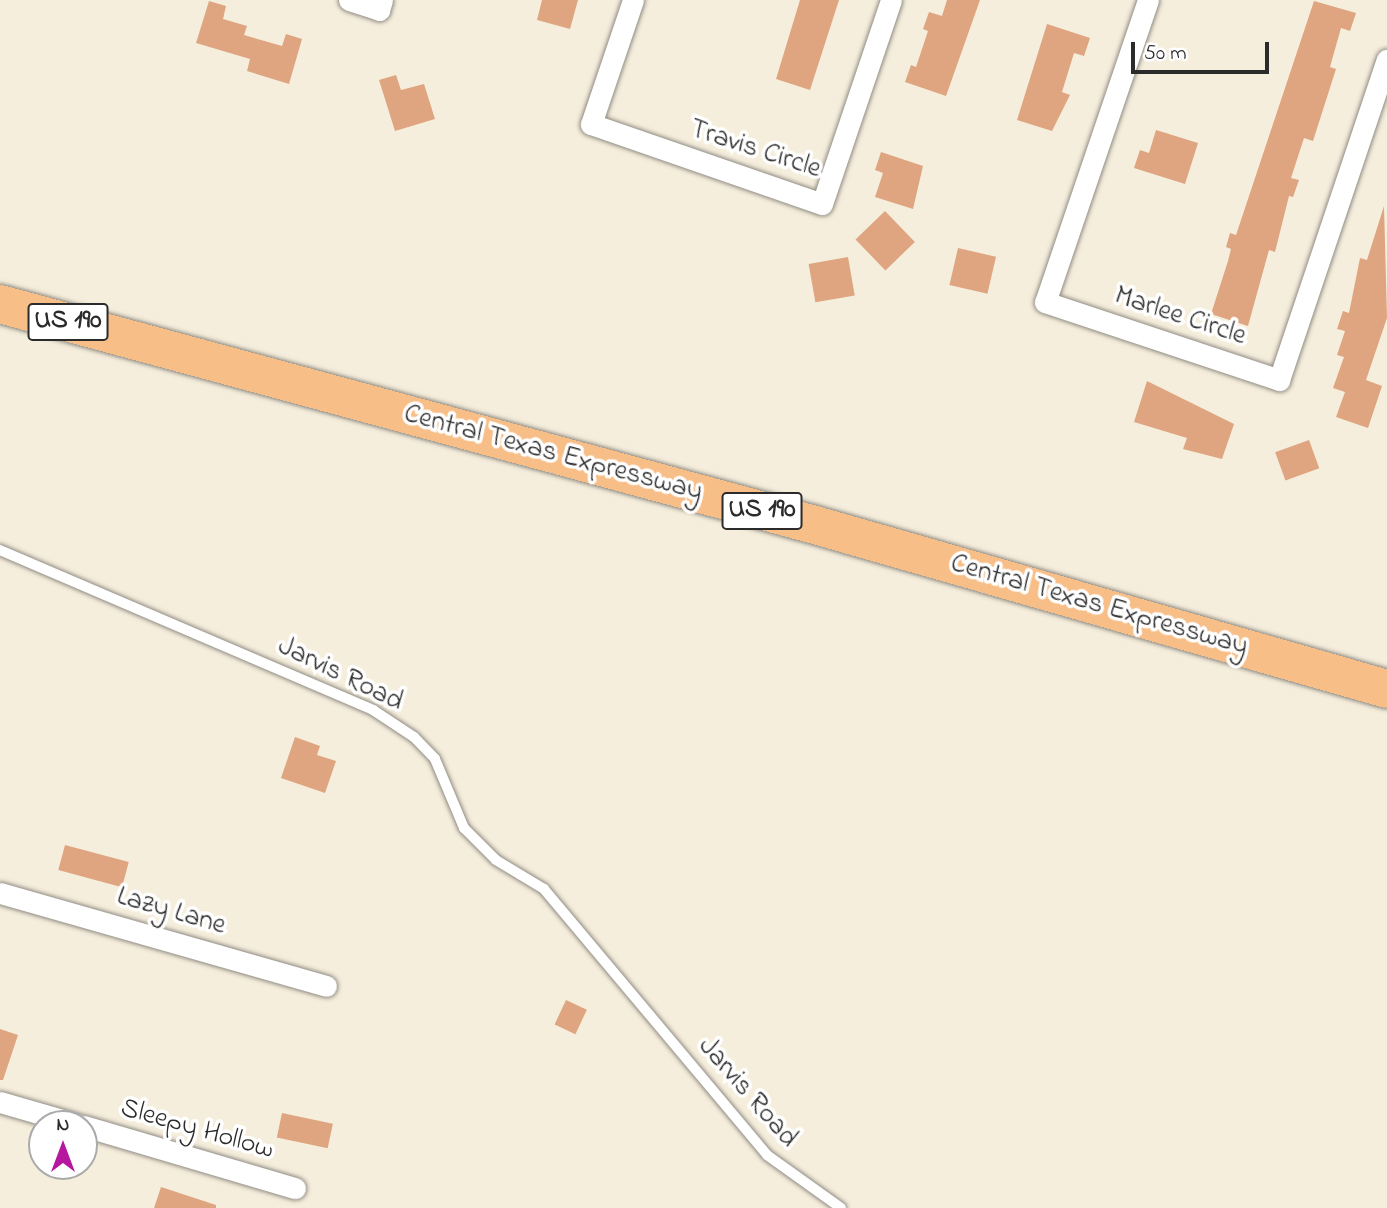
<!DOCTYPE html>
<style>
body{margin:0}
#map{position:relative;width:1387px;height:1208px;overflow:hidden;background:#f6eedc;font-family:"Indie Flower",sans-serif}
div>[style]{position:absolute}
.building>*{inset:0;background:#dea580;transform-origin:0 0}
.roads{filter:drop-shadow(0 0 2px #908c84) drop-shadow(0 0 2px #908c84)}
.lane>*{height:10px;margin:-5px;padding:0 5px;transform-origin:5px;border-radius:5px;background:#fff}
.street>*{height:21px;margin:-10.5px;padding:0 10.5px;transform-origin:10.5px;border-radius:10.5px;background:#fff}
.highway>*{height:38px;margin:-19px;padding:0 19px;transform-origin:19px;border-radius:19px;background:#f7be87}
span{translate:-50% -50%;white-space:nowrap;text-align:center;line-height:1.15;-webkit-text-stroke:7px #fff;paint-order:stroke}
.shield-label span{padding:2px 5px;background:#fff;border:2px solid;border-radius:5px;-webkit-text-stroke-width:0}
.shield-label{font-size:26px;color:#2b2b2b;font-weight:700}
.street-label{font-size:28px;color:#2b2b2b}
.north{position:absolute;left:28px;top:1110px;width:70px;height:70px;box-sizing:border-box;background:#fff;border:2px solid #aaa;border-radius:50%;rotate:0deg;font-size:19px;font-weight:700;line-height:28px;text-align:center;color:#2b2b2b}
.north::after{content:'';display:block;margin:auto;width:24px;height:32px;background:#b5179e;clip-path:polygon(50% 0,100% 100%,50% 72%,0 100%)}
.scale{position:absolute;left:1131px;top:42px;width:138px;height:32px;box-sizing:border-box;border:4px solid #2b2b2b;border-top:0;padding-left:9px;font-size:21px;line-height:24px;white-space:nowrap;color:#2b2b2b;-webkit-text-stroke:5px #fff;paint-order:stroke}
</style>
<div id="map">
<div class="building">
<i style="clip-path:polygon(542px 0,578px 0,570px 29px,537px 20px)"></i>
<i style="clip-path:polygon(800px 0,839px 0,810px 90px,776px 79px)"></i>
<i style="clip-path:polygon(947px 0,980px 0,946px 96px,905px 82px,911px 65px,916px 67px,928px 31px,923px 29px,929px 12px,942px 16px)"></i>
<i style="clip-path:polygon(209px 1px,226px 6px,223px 19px,247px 26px,244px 35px,282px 46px,286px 34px,302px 39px,289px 84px,247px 71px,250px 59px,196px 43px)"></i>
<i style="clip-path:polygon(1314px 1px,1356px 13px,1350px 31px,1341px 28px,1330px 67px,1336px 69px,1313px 141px,1304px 138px,1291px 178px,1299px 180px,1293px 197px,1289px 196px,1275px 252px,1269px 250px,1248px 326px,1211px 314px,1228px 261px,1231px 249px,1226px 247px,1230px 233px,1236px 235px)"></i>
<i style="clip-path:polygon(1047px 24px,1090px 38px,1084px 56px,1074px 53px,1062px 92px,1070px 95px,1052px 131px,1017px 120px)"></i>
<i style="clip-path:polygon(396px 75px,401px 90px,424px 84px,435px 119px,395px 131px,379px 80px)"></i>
<i style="clip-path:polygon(1156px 130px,1198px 143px,1185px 184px,1134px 168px,1140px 150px,1149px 153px)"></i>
<i style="clip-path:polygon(881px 152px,923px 166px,913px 209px,875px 197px,883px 173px,875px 170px)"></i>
<i style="clip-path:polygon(1384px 206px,1387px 318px,1366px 380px,1382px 386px,1368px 428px,1336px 417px,1345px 392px,1333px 388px,1344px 357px,1337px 355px,1345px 331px,1337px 329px,1343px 311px,1349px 313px,1360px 258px,1367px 260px)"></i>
<i style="left:885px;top:211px;width:43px;height:41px;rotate:46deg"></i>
<i style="left:958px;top:248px;width:39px;height:38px;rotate:13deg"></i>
<i style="left:848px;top:257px;width:39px;height:40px;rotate:80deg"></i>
<i style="clip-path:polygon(1147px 381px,1234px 424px,1222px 459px,1183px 449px,1187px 438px,1134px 422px)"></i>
<i style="left:1309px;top:440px;width:30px;height:36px;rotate:70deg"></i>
<i style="clip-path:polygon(295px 737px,320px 746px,317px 755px,336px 761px,325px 793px,281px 778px)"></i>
<i style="left:65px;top:845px;width:66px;height:26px;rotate:15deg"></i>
<i style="left:566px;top:1000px;width:23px;height:27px;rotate:25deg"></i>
<i style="clip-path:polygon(0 1029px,18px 1035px,3px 1080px,0 1080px)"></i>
<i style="left:282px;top:1113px;width:52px;height:25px;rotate:12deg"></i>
<i style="clip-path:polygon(161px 1187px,216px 1205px,216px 1208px,154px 1208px)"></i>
</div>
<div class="roads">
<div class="lane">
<i style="left:0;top:550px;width:406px;rotate:23.2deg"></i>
<i style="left:373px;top:710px;width:49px;rotate:33.4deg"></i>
<i style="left:414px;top:737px;width:30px;rotate:46deg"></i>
<i style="left:435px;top:759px;width:75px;rotate:67.2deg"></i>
<i style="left:464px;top:828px;width:45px;rotate:45deg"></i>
<i style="left:496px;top:860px;width:56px;rotate:31.1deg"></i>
<i style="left:544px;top:889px;width:347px;rotate:50deg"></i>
<i style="left:767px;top:1155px;width:91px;rotate:35.6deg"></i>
</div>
<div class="street">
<i style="left:349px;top:0;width:32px;rotate:18deg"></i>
<i style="left:379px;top:10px;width:10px;rotate:-73deg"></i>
<i style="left:633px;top:0;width:131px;rotate:108.7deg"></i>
<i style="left:591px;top:124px;width:244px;rotate:19.1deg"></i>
<i style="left:822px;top:204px;width:215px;rotate:-71.3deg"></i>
<i style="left:1148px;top:0;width:319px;rotate:108.8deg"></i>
<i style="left:1045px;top:302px;width:247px;rotate:18.4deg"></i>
<i style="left:1279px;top:380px;width:338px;rotate:-71.4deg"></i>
<i style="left:0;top:893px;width:339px;rotate:15.9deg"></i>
<i style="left:0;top:1102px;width:79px;rotate:16.1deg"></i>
<i style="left:84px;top:1126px;width:220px;rotate:16.4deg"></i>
</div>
<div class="highway">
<i style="left:0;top:304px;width:844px;rotate:15.17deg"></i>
<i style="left:815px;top:525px;width:595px;rotate:16deg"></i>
</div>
</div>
<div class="shield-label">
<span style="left:68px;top:322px">US 190</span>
<span style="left:762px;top:511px">US 190</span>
</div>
<div class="street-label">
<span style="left:755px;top:150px;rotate:18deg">Travis Circle</span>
<span style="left:1180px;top:317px;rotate:18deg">Marlee Circle</span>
<span style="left:553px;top:454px;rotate:15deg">Central Texas Expressway</span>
<span style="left:1099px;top:606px;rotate:16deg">Central Texas Expressway</span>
<span style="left:340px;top:675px;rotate:26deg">Jarvis Road</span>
<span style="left:171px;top:912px;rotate:16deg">Lazy Lane</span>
<span style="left:747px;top:1093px;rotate:49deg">Jarvis Road</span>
<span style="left:197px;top:1130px;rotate:16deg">Sleepy Hollow</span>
</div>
<div class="north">N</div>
<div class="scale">50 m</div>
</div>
